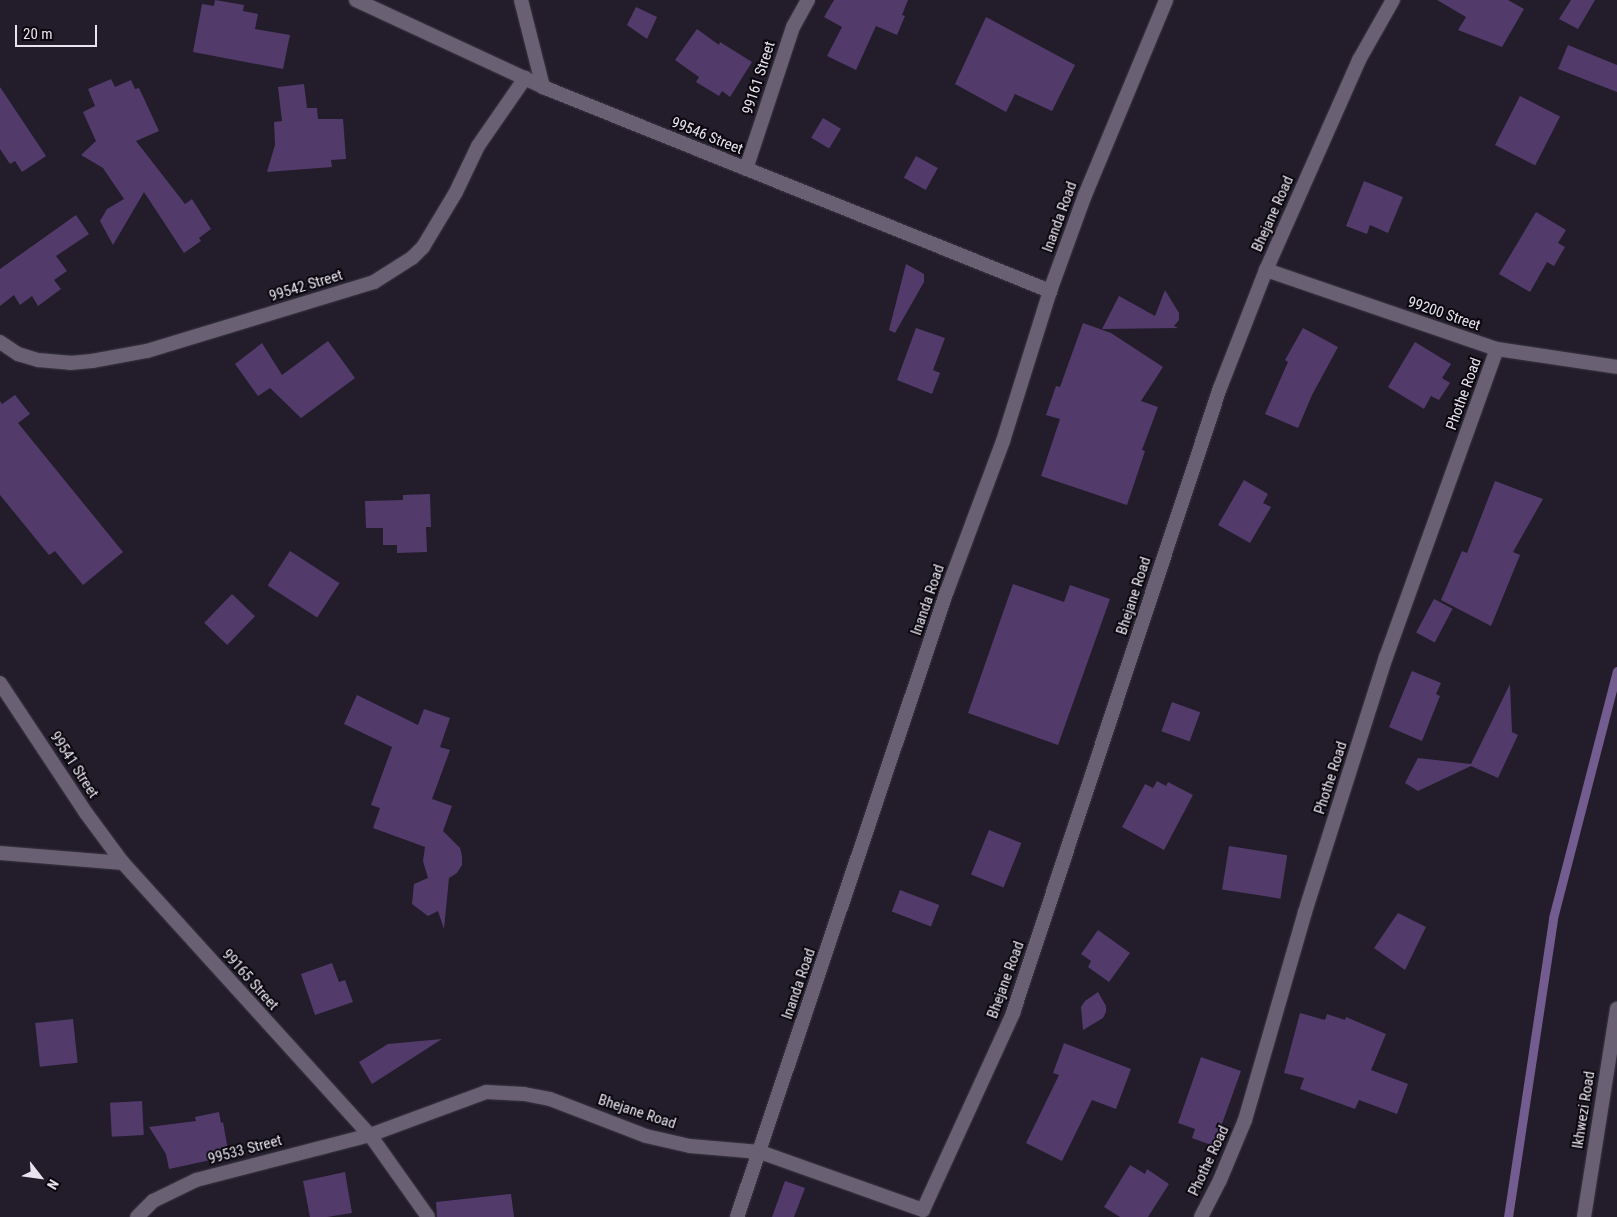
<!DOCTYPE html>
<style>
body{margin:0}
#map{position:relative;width:1617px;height:1217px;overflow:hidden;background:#221c2b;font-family:"Roboto Condensed",sans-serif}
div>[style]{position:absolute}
.stream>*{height:9px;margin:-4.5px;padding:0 4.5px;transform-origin:4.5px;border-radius:4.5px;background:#735c8f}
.building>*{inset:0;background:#523b6b;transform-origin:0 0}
.roads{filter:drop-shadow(0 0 1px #3c3743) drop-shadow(0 0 1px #3c3743)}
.minor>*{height:14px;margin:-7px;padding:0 7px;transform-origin:7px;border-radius:7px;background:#696173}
.tertiary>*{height:14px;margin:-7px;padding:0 7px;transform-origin:7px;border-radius:7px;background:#696173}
span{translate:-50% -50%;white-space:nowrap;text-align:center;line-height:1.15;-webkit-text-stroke:4px #0a080e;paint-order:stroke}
.street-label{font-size:15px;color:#e8e3ee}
.north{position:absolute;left:15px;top:1152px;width:50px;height:50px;-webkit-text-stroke:4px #0a080e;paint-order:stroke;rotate:120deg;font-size:14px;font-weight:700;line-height:20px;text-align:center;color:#e8e3ee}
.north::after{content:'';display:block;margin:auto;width:18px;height:22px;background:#e8e3ee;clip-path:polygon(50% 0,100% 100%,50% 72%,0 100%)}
.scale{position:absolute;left:15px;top:25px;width:82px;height:22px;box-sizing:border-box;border:2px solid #e8e3ee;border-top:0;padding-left:6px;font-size:15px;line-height:18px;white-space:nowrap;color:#e8e3ee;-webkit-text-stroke:4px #0a080e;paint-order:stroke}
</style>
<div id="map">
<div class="stream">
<i style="left:1508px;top:1217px;width:302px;rotate:-81.4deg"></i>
<i style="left:1553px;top:918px;width:255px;rotate:-75.5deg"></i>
</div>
<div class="building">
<i style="clip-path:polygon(215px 0,244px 5px,243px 11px,258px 14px,255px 29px,290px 35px,283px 69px,193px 52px,202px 4px,214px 6px)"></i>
<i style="clip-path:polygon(834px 0,908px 0,902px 15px,905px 16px,897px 35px,876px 26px,856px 70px,827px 56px,842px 27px,824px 17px)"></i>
<i style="clip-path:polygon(1437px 0,1508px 0,1524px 9px,1502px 47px,1458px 30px,1466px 17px)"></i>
<i style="clip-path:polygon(1571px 0,1595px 0,1578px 29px,1559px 19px)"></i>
<i style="clip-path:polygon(636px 7px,657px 17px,647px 39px,627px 25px)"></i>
<i style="clip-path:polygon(986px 17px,1075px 65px,1052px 111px,1015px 94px,1006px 112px,955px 84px)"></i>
<i style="clip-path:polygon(697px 29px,719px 45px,720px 42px,752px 62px,730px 97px,722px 91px,719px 96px,696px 82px,699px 77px,675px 60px)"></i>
<i style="clip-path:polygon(1568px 45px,1617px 65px,1617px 92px,1558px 69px)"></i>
<i style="clip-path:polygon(111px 79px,115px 87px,131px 80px,135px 89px,139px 88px,159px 131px,136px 141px,185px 204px,192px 199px,211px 229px,199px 238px,201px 241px,184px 253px,144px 192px,113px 245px,100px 221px,107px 209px,124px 199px,103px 168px,81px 155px,96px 141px,83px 112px,95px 106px,88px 89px)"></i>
<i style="clip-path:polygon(304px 84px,307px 108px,317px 108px,318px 119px,343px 119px,346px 159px,331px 160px,332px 167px,267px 172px,275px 145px,274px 122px,282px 121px,278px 87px)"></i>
<i style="clip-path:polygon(0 87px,46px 156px,22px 172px,15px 161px,10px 164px,0 149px)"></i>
<i style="left:1520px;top:96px;width:45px;height:55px;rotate:27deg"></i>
<i style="left:823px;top:118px;width:21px;height:23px;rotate:31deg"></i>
<i style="left:916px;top:156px;width:25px;height:25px;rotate:29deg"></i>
<i style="clip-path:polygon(1364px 181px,1403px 197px,1388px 233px,1370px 225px,1367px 234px,1346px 226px)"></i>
<i style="clip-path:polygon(1536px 212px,1566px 230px,1558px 243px,1565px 247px,1554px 266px,1547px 262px,1530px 292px,1499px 274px)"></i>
<i style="clip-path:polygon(76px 215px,89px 234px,56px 256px,67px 271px,54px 280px,61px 289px,38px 306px,32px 296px,20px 305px,14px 295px,0 306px,0 269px)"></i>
<i style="clip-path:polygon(906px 264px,924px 274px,924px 282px,895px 333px,889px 330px)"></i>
<i style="clip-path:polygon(1165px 290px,1179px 313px,1179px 320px,1174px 326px,1178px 328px,1102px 329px,1119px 296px,1155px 316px)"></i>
<i style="clip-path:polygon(1083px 323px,1111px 333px,1163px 367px,1141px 401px,1158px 407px,1142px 450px,1145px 451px,1127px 505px,1041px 476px,1060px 419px,1046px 415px,1056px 386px,1060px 387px)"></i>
<i style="clip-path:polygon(916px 328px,945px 338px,933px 370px,940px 373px,932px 394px,897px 380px)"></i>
<i style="clip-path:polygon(1303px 328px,1338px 347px,1312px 395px,1298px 428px,1265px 414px,1288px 362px,1285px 360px)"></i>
<i style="clip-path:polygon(328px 341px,355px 378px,301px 418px,270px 388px,258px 396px,235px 364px,262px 343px,282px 375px)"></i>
<i style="clip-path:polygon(1415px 342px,1451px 364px,1442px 378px,1450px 383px,1439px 400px,1431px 396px,1424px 409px,1388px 387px)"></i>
<i style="clip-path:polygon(15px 395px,30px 414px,18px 423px,123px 552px,83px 585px,55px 551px,49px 555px,0 495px,0 401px,2px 404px)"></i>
<i style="clip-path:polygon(1244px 480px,1268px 494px,1263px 503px,1271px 507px,1250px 543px,1218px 525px)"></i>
<i style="clip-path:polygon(1495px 481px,1543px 499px,1513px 552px,1520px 555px,1491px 626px,1441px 600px,1462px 551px,1467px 553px)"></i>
<i style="clip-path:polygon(430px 494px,431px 527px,426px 527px,427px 552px,397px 553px,397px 545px,383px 545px,383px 528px,366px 528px,365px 501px,403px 500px,403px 495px)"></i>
<i style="left:290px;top:551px;width:59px;height:41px;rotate:33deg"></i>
<i style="clip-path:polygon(1013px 584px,1064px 602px,1070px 585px,1110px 599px,1058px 745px,968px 713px)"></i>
<i style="left:232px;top:594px;width:32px;height:40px;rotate:44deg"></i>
<i style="left:1434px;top:599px;width:21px;height:38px;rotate:28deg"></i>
<i style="clip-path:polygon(1412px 671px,1441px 683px,1436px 694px,1440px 696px,1422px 741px,1389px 727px)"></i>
<i style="clip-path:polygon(1510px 684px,1512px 732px,1518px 735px,1498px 778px,1471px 766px,1418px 791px,1405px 783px,1418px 758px,1471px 764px)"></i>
<i style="clip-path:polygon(357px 695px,418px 725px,424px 709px,450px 718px,440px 747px,450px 750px,432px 799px,452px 806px,443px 831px,460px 848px,462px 856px,462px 865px,457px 873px,449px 878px,444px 929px,438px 911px,428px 916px,412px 904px,414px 884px,428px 878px,423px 861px,425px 847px,373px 828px,380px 808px,371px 805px,392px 747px,344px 724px)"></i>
<i style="left:1172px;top:702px;width:30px;height:31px;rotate:20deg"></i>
<i style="clip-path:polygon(1157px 781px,1166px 786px,1168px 782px,1193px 795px,1164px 850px,1122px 827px,1145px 784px,1153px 788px)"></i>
<i style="left:989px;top:830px;width:35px;height:48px;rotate:22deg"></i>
<i style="left:1229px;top:846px;width:59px;height:44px;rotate:9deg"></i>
<i style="left:900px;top:890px;width:42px;height:23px;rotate:21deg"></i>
<i style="clip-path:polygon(1398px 913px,1426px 927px,1405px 970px,1374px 948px)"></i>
<i style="clip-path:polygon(1098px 930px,1130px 953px,1109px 982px,1088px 967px,1091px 961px,1081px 954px)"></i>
<i style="clip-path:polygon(332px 963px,339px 982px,345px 980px,353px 1002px,315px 1015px,301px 974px)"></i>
<i style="clip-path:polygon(1098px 992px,1106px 1006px,1106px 1012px,1103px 1018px,1083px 1030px,1081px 1007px,1085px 1001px)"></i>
<i style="clip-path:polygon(1300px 1013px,1325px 1020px,1327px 1014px,1345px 1020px,1346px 1017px,1386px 1034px,1371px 1070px,1408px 1084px,1397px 1114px,1359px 1100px,1355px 1109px,1300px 1089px,1304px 1078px,1284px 1073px)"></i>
<i style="left:73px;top:1019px;width:44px;height:38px;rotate:84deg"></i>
<i style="clip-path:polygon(442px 1039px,372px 1084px,359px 1062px,388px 1044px)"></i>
<i style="clip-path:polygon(1064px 1043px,1131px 1069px,1116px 1109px,1092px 1100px,1062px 1161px,1026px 1143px,1059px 1075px,1053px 1073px)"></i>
<i style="clip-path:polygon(1201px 1057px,1241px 1071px,1214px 1146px,1192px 1138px,1195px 1129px,1178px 1123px)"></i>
<i style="left:142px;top:1101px;width:34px;height:32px;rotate:87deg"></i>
<i style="clip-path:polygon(219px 1112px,221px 1123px,223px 1122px,229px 1156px,169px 1169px,166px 1154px,149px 1127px,196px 1121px,195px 1117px)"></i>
<i style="clip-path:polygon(1130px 1165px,1145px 1174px,1147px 1169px,1169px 1184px,1148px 1217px,1120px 1217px,1104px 1207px)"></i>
<i style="clip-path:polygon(345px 1172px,352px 1213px,327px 1217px,310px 1217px,303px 1181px)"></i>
<i style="clip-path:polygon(785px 1181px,805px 1188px,794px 1217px,772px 1217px)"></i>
<i style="clip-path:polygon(511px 1194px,514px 1217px,437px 1217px,436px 1202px)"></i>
</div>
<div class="roads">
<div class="minor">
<i style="left:356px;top:0;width:206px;rotate:24.9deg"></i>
<i style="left:543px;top:87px;width:547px;rotate:21.92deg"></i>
<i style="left:521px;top:0;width:90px;rotate:75.8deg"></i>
<i style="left:746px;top:169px;width:150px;rotate:-71.7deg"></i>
<i style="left:793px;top:27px;width:31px;rotate:-61deg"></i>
<i style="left:1266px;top:270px;width:244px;rotate:18.9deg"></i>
<i style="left:1497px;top:349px;width:121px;rotate:8.5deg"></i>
<i style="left:0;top:342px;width:22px;rotate:34deg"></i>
<i style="left:18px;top:354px;width:21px;rotate:17deg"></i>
<i style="left:38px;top:360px;width:32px;rotate:5deg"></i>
<i style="left:70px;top:363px;width:22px;rotate:-5deg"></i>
<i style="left:92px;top:361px;width:56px;rotate:-10.3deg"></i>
<i style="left:147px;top:351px;width:237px;rotate:-16.9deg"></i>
<i style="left:374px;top:282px;width:45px;rotate:-32.3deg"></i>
<i style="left:412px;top:258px;width:16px;rotate:-45deg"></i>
<i style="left:423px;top:247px;width:64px;rotate:-59deg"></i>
<i style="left:456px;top:192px;width:51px;rotate:-64.4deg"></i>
<i style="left:478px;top:146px;width:83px;rotate:-55.3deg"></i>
<i style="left:0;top:683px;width:156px;rotate:56.5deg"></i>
<i style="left:86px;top:813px;width:62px;rotate:53.5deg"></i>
<i style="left:123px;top:863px;width:367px;rotate:47.8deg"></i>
<i style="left:370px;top:1135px;width:100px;rotate:54.7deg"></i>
<i style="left:0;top:853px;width:123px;rotate:4.6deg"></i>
<i style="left:137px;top:1217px;width:23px;rotate:-45deg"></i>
<i style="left:153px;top:1201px;width:48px;rotate:-26deg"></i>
<i style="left:196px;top:1180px;width:180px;rotate:-14.5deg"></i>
<i style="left:370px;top:1135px;width:124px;rotate:-20.3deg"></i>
<i style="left:486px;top:1092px;width:38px;rotate:3deg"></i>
<i style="left:524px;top:1094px;width:26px;rotate:11deg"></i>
<i style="left:550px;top:1099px;width:103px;rotate:21.1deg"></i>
<i style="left:646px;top:1136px;width:45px;rotate:12.8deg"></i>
<i style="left:690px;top:1146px;width:70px;rotate:4.9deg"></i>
<i style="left:760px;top:1152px;width:173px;rotate:19.6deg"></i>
<i style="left:923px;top:1210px;width:217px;rotate:-65.4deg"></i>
<i style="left:1013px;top:1013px;width:658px;rotate:-71.68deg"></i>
<i style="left:1220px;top:388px;width:127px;rotate:-68.7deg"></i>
<i style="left:1266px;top:270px;width:230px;rotate:-66.1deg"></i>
<i style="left:1359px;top:60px;width:69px;rotate:-60.5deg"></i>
<i style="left:1201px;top:1217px;width:42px;rotate:-62.8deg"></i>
<i style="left:1220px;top:1180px;width:65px;rotate:-67.4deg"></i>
<i style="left:1245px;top:1120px;width:216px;rotate:-73.9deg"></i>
<i style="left:1305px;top:912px;width:268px;rotate:-72.4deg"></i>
<i style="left:1386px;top:657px;width:327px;rotate:-70.2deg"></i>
</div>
<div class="tertiary">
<i style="left:737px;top:1217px;width:660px;rotate:-71.46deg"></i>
<i style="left:947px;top:591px;width:160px;rotate:-69.5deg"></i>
<i style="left:1003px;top:441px;width:157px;rotate:-72.6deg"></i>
<i style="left:1050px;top:291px;width:102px;rotate:-70deg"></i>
<i style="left:1085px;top:195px;width:211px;rotate:-67.4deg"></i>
<i style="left:1584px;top:1217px;width:211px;rotate:-81deg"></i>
</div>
</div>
<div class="street-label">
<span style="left:759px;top:78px;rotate:-72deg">99161 Street</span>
<span style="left:707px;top:136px;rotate:22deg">99546 Street</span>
<span style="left:1273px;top:214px;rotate:-66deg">Bhejane Road</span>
<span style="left:1060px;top:217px;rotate:-70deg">Inanda Road</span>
<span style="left:306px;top:286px;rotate:-17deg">99542 Street</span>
<span style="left:1444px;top:314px;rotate:19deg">99200 Street</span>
<span style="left:1464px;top:394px;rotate:-70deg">Phothe Road</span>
<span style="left:1134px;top:596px;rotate:-72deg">Bhejane Road</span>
<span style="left:928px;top:600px;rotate:-71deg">Inanda Road</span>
<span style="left:74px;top:765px;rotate:57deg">99541 Street</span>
<span style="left:1331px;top:778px;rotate:-72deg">Phothe Road</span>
<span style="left:250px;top:980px;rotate:48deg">99165 Street</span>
<span style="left:1006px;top:980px;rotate:-70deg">Bhejane Road</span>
<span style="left:799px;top:984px;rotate:-71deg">Inanda Road</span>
<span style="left:1584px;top:1110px;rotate:-81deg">Ikhwezi Road</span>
<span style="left:637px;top:1112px;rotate:18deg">Bhejane Road</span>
<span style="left:245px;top:1150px;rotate:-15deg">99533 Street</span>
<span style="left:1209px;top:1161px;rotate:-65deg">Phothe Road</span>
</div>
<div class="north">N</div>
<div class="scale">20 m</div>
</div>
